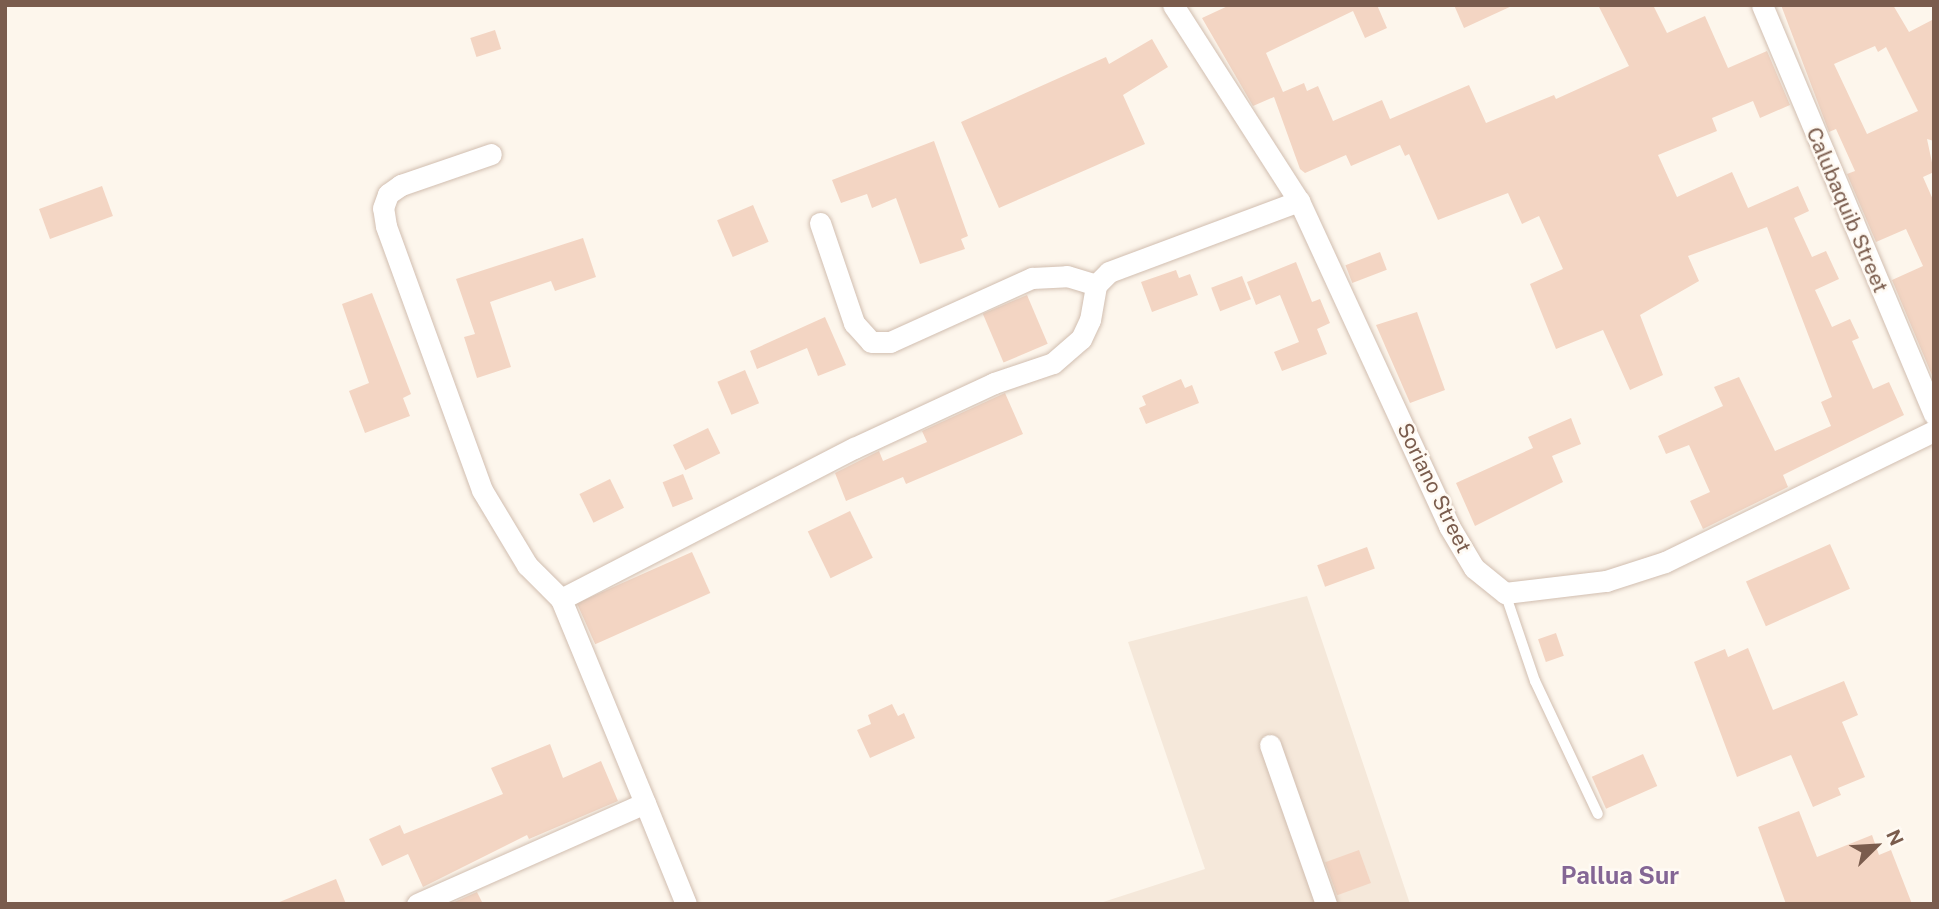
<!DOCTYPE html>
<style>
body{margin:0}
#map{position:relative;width:1939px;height:909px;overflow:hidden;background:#fdf6ec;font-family:"Public Sans",sans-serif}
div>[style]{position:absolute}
.residential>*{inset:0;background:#f5e8da}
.building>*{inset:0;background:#f3d5c3;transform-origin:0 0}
.roads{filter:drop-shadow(0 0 2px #d1beb0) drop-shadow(0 0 2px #d1beb0)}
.service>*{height:10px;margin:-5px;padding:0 5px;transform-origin:5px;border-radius:5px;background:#fff}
.minor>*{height:21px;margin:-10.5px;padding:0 10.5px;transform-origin:10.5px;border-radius:10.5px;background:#fff}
span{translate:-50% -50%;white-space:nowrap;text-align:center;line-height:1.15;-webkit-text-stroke:5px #fffaf3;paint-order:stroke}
.street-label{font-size:21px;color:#7a5c4d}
.quarter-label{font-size:24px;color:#846695;font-weight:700}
.frame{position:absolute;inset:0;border:7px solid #7a5c4d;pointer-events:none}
.north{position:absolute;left:1841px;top:811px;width:70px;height:70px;-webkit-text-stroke:5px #fffaf3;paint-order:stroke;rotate:66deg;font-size:19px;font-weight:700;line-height:28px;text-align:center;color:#7a5c4d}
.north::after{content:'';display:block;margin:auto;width:24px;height:32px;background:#7a5c4d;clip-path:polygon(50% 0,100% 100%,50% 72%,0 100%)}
</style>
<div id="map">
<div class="residential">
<i style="clip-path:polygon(1307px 596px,1410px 904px,1097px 904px,1205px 869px,1128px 642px)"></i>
</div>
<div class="building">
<i style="clip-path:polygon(1230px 5px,1377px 5px,1387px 28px,1365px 38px,1353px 11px,1266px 53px,1283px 92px,1304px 83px,1307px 91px,1318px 86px,1333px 121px,1382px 100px,1390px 119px,1469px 85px,1486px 123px,1554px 95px,1556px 99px,1629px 66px,1598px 5px,1653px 5px,1667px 33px,1705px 16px,1728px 68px,1767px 51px,1790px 105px,1760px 118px,1753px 101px,1712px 118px,1717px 131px,1658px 155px,1677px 197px,1732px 172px,1748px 208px,1798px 186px,1809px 211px,1794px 218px,1812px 257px,1826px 251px,1839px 279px,1815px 290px,1832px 327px,1850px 319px,1859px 338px,1852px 341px,1873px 389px,1889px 382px,1904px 415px,1783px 475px,1788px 487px,1703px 529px,1690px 501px,1710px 492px,1689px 445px,1666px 454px,1658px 436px,1723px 406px,1714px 387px,1739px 377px,1775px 451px,1831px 426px,1821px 402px,1832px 397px,1767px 227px,1688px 256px,1699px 281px,1640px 315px,1663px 375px,1630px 390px,1603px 330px,1556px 349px,1530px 284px,1563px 269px,1539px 216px,1522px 224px,1508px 193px,1438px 220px,1409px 154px,1405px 156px,1400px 145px,1351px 166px,1346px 155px,1305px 173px,1300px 169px,1274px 97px,1253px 106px,1202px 18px)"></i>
<i style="clip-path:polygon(1454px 5px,1514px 5px,1464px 28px)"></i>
<i style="clip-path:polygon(evenodd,1781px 5px,1893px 5px,1909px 32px,1934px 19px,1934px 141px,1927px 139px,1934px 172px,1923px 177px,1934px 202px,1934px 380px,1892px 280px,1923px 266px,1906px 229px,1876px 242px,1847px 174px,1855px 171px,1836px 129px,1829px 132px,1781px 5px,1875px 46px,1878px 52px,1886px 47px,1918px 111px,1867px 134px,1834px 64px,1875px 46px)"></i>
<i style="left:495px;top:30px;width:20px;height:26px;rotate:72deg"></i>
<i style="clip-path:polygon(1152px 39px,1168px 67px,1123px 95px,1145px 144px,999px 208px,961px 122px,1106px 57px,1109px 64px)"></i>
<i style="clip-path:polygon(934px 141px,968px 236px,961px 239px,965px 249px,920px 264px,896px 198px,872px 208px,867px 194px,841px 203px,832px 180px)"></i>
<i style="left:102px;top:186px;width:32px;height:67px;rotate:70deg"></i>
<i style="left:753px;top:205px;width:40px;height:39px;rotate:67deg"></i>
<i style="clip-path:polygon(583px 238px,596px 277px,555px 291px,551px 281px,490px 302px,511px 367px,477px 378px,464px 337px,475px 334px,456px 279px)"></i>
<i style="left:1380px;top:252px;width:19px;height:37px;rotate:69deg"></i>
<i style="clip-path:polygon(1296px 262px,1312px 302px,1320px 299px,1330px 323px,1317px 329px,1327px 354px,1282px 371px,1274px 352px,1299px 342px,1280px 295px,1256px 305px,1247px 282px)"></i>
<i style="clip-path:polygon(1176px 270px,1179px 278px,1190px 274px,1198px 295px,1152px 312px,1141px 282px)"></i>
<i style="left:1242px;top:276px;width:25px;height:33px;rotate:69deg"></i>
<i style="clip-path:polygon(372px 293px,411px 394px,403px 398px,410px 416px,365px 433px,349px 391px,369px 383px,342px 304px)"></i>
<i style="left:1027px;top:295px;width:53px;height:48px;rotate:67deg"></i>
<i style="clip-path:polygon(1417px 312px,1445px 390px,1410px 403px,1376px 325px)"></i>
<i style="clip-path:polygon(825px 317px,846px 365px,818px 376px,807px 348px,757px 369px,750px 351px)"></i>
<i style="left:745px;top:370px;width:36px;height:30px;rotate:67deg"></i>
<i style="clip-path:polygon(1181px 379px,1185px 388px,1192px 385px,1199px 403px,1146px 424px,1139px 408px,1146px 405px,1142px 396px)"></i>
<i style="clip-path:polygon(1005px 393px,1023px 434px,906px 484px,903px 477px,846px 501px,835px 473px,879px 451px,883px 461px,927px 442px,922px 431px)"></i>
<i style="clip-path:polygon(1571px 418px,1581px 444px,1552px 456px,1563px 482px,1475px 526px,1456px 483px,1533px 448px,1528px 437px)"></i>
<i style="left:708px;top:428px;width:28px;height:39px;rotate:64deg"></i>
<i style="left:683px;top:474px;width:27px;height:22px;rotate:68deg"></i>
<i style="left:610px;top:479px;width:32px;height:34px;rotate:64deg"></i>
<i style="left:850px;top:511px;width:52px;height:47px;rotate:64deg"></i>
<i style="left:1830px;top:544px;width:49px;height:92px;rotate:66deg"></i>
<i style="left:1367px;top:547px;width:23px;height:53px;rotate:70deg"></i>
<i style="left:692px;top:552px;width:45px;height:126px;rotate:66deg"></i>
<i style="left:1556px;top:633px;width:24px;height:19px;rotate:71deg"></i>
<i style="clip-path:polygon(1748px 648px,1773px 710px,1844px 681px,1858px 715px,1842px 722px,1865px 777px,1838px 788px,1841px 795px,1813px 807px,1791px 755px,1737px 777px,1694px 662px,1725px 649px,1728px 657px)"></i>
<i style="clip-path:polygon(892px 704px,898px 716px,904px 713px,915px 738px,870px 758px,857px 730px,871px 724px,868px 715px)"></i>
<i style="clip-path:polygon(550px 744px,563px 778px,601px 761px,618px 801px,529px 839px,527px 835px,423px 887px,408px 854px,382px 866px,369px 839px,400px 825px,404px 834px,503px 794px,491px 768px)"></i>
<i style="left:1643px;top:754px;width:35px;height:56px;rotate:66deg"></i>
<i style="clip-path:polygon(1799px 811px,1817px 857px,1872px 835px,1879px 855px,1891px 850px,1912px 904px,1786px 904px,1758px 827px)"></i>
<i style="left:1359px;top:850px;width:35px;height:36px;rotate:70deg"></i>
<i style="clip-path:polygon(336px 879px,346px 904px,277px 904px,277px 903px)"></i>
<i style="clip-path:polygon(477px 892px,483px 904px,450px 904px)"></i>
</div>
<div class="roads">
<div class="service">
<i style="left:1505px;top:593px;width:93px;rotate:71.2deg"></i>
<i style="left:1535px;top:681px;width:147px;rotate:64.7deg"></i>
</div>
<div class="minor">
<i style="left:1173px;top:5px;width:233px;rotate:57.3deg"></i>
<i style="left:1299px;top:201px;width:358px;rotate:65.2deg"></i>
<i style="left:1449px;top:526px;width:49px;rotate:59.2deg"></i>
<i style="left:1474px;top:568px;width:40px;rotate:39deg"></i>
<i style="left:1505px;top:593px;width:102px;rotate:-6.8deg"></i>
<i style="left:1606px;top:581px;width:62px;rotate:-17.9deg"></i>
<i style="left:1665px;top:562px;width:299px;rotate:-26deg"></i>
<i style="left:1762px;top:5px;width:444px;rotate:67.2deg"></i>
<i style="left:820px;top:223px;width:106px;rotate:71.2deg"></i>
<i style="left:854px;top:323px;width:25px;rotate:48deg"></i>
<i style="left:871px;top:342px;width:19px"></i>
<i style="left:890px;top:342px;width:156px;rotate:-24.3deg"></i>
<i style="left:1032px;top:278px;width:35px;rotate:-3deg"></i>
<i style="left:1067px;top:276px;width:30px;rotate:17deg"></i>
<i style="left:561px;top:599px;width:330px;rotate:-27.3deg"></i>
<i style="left:854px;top:448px;width:154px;rotate:-24.9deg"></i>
<i style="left:994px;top:383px;width:62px;rotate:-18.7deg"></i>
<i style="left:1053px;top:363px;width:37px;rotate:-41deg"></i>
<i style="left:1081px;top:339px;width:21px;rotate:-65deg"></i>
<i style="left:1090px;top:320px;width:36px;rotate:-80deg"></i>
<i style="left:1096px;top:285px;width:18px;rotate:-45deg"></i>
<i style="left:1109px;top:272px;width:203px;rotate:-20.5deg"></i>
<i style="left:1270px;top:745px;width:169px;rotate:70.6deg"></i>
<i style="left:645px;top:803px;width:109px;rotate:67.9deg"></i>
<i style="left:417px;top:904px;width:249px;rotate:-23.9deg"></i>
<i style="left:645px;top:803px;width:221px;rotate:-112.4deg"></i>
<i style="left:561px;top:599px;width:48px;rotate:-135deg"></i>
<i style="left:527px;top:565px;width:87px;rotate:-121deg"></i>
<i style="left:482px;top:490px;width:281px;rotate:-110deg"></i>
<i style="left:386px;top:226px;width:18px;rotate:-99deg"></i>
<i style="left:383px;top:208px;width:15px;rotate:-70deg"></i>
<i style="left:388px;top:194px;width:16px;rotate:-35deg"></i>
<i style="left:401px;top:185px;width:95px;rotate:-19deg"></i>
</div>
</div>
<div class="street-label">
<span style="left:1847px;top:210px;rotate:67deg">Calubaquib Street</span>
<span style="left:1434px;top:488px;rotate:64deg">Soriano Street</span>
</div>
<div class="quarter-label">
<span style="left:1620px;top:876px">Pallua Sur</span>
</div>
<div class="frame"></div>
<div class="north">N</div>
</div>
